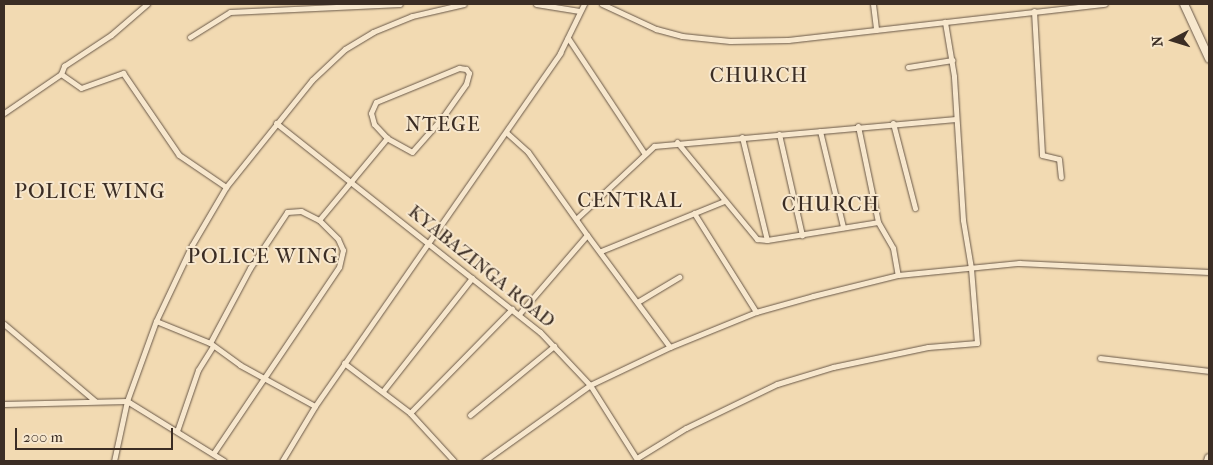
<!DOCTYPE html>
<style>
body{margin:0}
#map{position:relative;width:1213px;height:465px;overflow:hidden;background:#f2dab2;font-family:"IM FELL French Canon",serif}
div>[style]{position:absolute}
.roads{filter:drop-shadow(0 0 1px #695848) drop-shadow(0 0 1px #695848)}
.street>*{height:5px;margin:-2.5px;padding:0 2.5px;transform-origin:2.5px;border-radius:2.5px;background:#f7e7cd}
.secondary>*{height:8px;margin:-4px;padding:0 4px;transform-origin:4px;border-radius:4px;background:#f7e7cd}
span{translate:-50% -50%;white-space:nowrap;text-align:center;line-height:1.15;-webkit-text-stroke:4px #f7e7cd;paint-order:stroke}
.street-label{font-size:19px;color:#3b2d24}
.quarter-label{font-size:21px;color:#3b2d24;letter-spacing:1px}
.frame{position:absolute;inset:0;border:5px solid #3b2d24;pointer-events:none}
.north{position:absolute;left:1148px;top:15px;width:50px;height:50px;-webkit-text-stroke:4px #f7e7cd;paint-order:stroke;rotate:265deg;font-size:14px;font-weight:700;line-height:20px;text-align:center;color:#3b2d24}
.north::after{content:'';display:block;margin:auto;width:18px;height:22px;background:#3b2d24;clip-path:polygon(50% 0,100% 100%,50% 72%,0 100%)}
.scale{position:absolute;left:15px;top:428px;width:158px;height:22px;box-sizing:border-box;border:2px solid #3b2d24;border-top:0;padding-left:6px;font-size:15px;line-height:18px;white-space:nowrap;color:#3b2d24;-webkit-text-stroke:4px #f7e7cd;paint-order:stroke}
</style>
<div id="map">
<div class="roads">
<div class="street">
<i style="left:536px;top:4px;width:44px;rotate:9.2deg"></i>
<i style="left:602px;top:4px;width:60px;rotate:24.8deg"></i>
<i style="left:656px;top:29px;width:27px;rotate:15deg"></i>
<i style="left:682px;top:36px;width:48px;rotate:5.9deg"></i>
<i style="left:730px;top:41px;width:58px;rotate:-1deg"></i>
<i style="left:788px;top:40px;width:319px;rotate:-6.5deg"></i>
<i style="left:873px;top:4px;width:26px;rotate:83deg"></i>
<i style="left:1034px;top:11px;width:144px;rotate:86.8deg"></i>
<i style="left:1042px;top:155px;width:17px;rotate:13deg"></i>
<i style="left:1059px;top:159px;width:18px;rotate:84deg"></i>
<i style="left:190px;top:37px;width:47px;rotate:-32deg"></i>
<i style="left:230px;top:12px;width:170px;rotate:-2.7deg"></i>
<i style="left:568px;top:38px;width:138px;rotate:56.5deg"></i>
<i style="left:908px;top:67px;width:45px;rotate:-9deg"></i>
<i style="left:459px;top:68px;width:7px;rotate:8deg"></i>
<i style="left:466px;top:69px;width:5px;rotate:53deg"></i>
<i style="left:469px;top:73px;width:11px;rotate:105deg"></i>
<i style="left:466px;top:84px;width:42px;rotate:125.2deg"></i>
<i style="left:442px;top:118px;width:45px;rotate:131.4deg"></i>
<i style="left:412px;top:152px;width:29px;rotate:-151deg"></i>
<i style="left:387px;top:138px;width:19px;rotate:-133deg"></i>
<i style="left:374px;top:124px;width:11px;rotate:-105deg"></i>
<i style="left:371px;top:113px;width:12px;rotate:-66deg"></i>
<i style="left:376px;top:102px;width:90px;rotate:-22.3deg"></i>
<i style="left:61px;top:74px;width:9px;rotate:-69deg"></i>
<i style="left:64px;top:66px;width:56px;rotate:-33.4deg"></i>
<i style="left:111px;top:35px;width:48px;rotate:-40.7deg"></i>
<i style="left:4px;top:113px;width:69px;rotate:-34.4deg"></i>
<i style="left:61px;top:74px;width:24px;rotate:35deg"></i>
<i style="left:81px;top:88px;width:45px;rotate:-19.7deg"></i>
<i style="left:123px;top:73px;width:99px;rotate:55.7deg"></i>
<i style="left:179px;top:155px;width:57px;rotate:34.2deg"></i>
<i style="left:276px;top:123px;width:337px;rotate:38.4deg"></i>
<i style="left:540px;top:332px;width:73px;rotate:46.7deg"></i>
<i style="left:590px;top:385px;width:90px;rotate:57.7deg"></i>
<i style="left:893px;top:123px;width:88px;rotate:75.5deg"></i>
<i style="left:858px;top:126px;width:98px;rotate:78.2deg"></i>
<i style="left:820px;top:131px;width:99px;rotate:76.5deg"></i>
<i style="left:507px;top:133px;width:28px;rotate:42deg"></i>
<i style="left:528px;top:152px;width:102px;rotate:54.6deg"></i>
<i style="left:587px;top:235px;width:104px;rotate:130.7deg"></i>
<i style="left:779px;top:134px;width:104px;rotate:77.2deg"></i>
<i style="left:742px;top:137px;width:106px;rotate:76.4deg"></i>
<i style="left:677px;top:142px;width:126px;rotate:50.5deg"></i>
<i style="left:757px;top:239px;width:10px;rotate:6deg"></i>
<i style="left:767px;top:240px;width:112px;rotate:-9.2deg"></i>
<i style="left:878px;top:222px;width:30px;rotate:60deg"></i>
<i style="left:893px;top:248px;width:27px;rotate:80deg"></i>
<i style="left:694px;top:213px;width:117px;rotate:57.9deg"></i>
<i style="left:576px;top:219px;width:107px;rotate:-43.1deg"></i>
<i style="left:654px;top:146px;width:303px;rotate:-5.1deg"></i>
<i style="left:319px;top:220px;width:107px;rotate:-50.3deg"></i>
<i style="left:587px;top:235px;width:139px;rotate:53.5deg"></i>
<i style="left:601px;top:251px;width:133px;rotate:-22.1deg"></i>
<i style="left:639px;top:301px;width:47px;rotate:-31deg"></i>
<i style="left:156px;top:321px;width:58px;rotate:22.2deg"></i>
<i style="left:210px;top:343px;width:37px;rotate:36deg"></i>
<i style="left:240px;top:365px;width:85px;rotate:28.7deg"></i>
<i style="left:4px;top:324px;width:119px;rotate:40.2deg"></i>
<i style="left:210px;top:343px;width:85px;rotate:-61.9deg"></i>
<i style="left:250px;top:268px;width:67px;rotate:-56.5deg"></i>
<i style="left:287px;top:212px;width:14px;rotate:-4deg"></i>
<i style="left:301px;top:211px;width:20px;rotate:27deg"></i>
<i style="left:319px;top:220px;width:27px;rotate:45deg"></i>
<i style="left:338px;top:239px;width:12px;rotate:66deg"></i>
<i style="left:343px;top:250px;width:17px;rotate:103deg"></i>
<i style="left:339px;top:267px;width:225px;rotate:124deg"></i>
<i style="left:1100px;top:358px;width:110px;rotate:6.8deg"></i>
<i style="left:344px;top:363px;width:83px;rotate:37.1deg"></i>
<i style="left:410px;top:413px;width:65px;rotate:47.5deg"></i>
<i style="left:383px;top:391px;width:144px;rotate:-51.8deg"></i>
<i style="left:4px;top:404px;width:123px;rotate:-1.4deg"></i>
<i style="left:127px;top:401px;width:114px;rotate:31.7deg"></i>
<i style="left:410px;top:413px;width:146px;rotate:-45.6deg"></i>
<i style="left:470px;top:415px;width:109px;rotate:-39.4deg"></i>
<i style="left:177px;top:431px;width:65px;rotate:-71deg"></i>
<i style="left:198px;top:370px;width:28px;rotate:-58deg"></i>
<i style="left:637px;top:458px;width:57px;rotate:-31.5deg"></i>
<i style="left:686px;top:428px;width:101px;rotate:-25.8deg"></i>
<i style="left:777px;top:384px;width:59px;rotate:-16.9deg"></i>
<i style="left:833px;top:367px;width:97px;rotate:-11.9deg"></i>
<i style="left:928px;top:347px;width:49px;rotate:-4.7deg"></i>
<i style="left:977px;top:343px;width:75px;rotate:-94.6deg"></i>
<i style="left:971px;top:268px;width:49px;rotate:-99.5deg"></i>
<i style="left:963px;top:220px;width:144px;rotate:-93.6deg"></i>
<i style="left:954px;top:76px;width:55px;rotate:-99.5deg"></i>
<i style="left:114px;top:461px;width:61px;rotate:-77.8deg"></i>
<i style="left:127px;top:401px;width:85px;rotate:-70.1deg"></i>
<i style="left:156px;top:321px;width:84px;rotate:-64.7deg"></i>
<i style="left:192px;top:245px;width:67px;rotate:-59.6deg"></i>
<i style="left:226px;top:187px;width:137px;rotate:-51.2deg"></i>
<i style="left:312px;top:80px;width:45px;rotate:-43.2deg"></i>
<i style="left:345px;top:49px;width:33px;rotate:-31deg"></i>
<i style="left:373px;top:32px;width:42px;rotate:-22.3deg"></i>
<i style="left:412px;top:16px;width:53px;rotate:-13deg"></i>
<i style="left:282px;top:461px;width:64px;rotate:-59deg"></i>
<i style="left:315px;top:406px;width:430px;rotate:-55.2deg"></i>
<i style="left:560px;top:53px;width:55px;rotate:-63.9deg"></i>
<i style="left:484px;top:461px;width:130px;rotate:-35.6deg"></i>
<i style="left:590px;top:385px;width:89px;rotate:-25.4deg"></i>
<i style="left:670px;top:347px;width:93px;rotate:-22.1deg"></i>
<i style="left:756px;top:312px;width:59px;rotate:-15.7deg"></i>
<i style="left:813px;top:296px;width:88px;rotate:-13.9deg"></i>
<i style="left:898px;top:275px;width:122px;rotate:-5.7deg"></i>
<i style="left:1019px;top:263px;width:190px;rotate:2.7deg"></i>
</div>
<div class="secondary">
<i style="left:1184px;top:4px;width:60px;rotate:65.2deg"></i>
<i style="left:1208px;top:461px;width:3px;rotate:-72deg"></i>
</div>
</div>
<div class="street-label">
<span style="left:481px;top:267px;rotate:39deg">KYABAZINGA ROAD</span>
</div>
<div class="quarter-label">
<span style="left:759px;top:75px">CHURCH</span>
<span style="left:443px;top:124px">NTEGE</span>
<span style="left:90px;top:191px">POLICE WING</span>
<span style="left:630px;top:200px">CENTRAL</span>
<span style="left:831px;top:204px">CHURCH</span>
<span style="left:263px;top:256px">POLICE WING</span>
</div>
<div class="frame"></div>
<div class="north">N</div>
<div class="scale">200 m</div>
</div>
